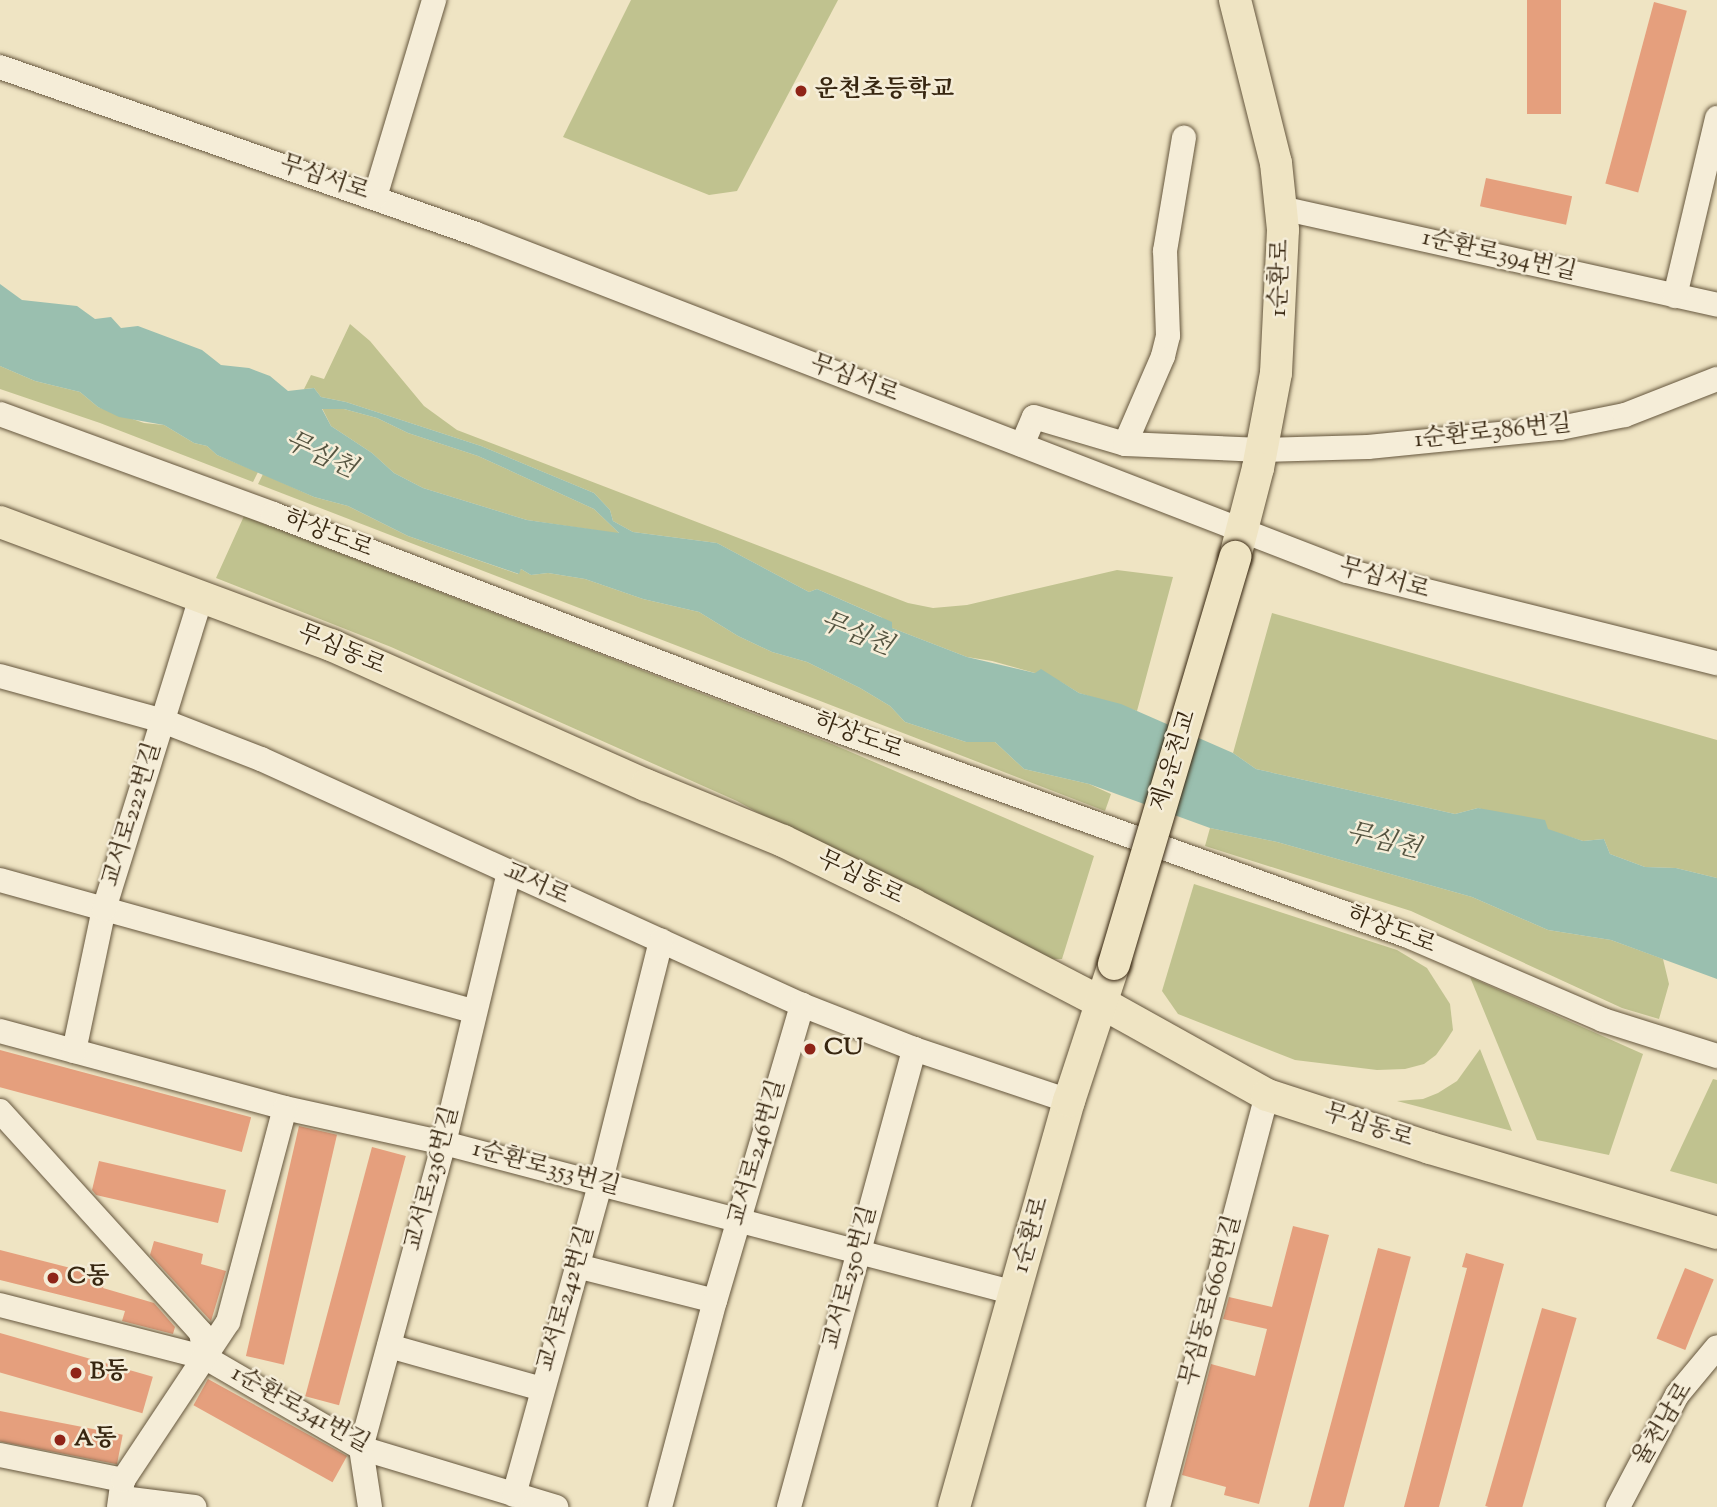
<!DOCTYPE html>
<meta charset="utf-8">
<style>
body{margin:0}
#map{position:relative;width:1717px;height:1507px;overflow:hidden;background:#efe4c3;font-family:"Sorts Mill Goudy","Noto Serif KR",serif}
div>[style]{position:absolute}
.green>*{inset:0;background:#c0c28f}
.water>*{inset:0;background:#9abfaf}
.building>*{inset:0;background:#e59f7d;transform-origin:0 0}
.roads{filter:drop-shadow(0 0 2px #65563d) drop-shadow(0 0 2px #65563d)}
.minor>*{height:24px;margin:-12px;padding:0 12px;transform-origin:12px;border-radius:12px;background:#f5edd8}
.major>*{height:32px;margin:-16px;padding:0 16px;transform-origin:16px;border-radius:16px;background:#efe4c3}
.bridges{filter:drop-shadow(0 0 2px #372610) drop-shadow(0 0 2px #372610)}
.major-bridge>*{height:32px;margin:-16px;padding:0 16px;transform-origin:16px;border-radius:16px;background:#efe4c3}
.dots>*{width:19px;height:19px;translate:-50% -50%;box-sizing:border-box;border:4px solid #f5edd8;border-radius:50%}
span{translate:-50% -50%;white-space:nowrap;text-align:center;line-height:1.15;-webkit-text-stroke:5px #f5edd8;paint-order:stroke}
.poi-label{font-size:24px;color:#372610;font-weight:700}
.left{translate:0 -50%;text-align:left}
.street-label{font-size:24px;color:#372610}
.water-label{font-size:26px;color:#555440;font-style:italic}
</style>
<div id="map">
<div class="green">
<i style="clip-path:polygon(631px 0,838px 0,737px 191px,709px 195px,563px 137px)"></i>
<i style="clip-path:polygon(350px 324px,370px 341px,424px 406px,457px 430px,908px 603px,933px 608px,967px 605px,1117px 570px,1173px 577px,1137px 711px,1079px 693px,1061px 682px,1035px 673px,992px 661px,967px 657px,892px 628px,881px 617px,817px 589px,809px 592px,717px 543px,633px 532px,613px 521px,610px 510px,594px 493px,481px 446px,346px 402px,321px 397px,314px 388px,304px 389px,311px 375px,324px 379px)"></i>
<i style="clip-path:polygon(0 366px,35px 381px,80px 392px,98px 407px,144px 423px,164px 425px,194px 443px,207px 446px,217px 455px,258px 472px,253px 482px,100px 423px,0 389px)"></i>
<i style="clip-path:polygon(322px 408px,344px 409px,377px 418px,408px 433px,478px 456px,594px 509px,620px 534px,527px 520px,423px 488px,394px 473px,372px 453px,331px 426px)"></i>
<i style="clip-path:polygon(263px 474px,314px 497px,348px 506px,408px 536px,518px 574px,521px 569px,531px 575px,548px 573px,585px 579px,643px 599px,699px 612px,738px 636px,772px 652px,807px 662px,860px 688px,890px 706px,905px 722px,966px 742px,995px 742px,1024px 769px,1089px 784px,1111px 794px,1105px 811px,258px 484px)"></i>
<i style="clip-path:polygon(244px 516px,832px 744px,1094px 856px,1062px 959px,1045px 959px,830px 853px,737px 801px,391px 647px,216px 578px)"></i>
<i style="clip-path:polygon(1272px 613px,1717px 740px,1717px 878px,1676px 868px,1645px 867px,1610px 854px,1604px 839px,1583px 841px,1478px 808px,1455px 814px,1256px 769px,1233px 753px)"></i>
<i style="clip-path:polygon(1210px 828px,1277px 842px,1472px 897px,1548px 930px,1611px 940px,1663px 959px,1669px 984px,1659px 1019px,1622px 1008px,1411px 911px,1205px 846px)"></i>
<i style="clip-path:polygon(1194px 884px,1397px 950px,1427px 968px,1450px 1004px,1453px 1030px,1446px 1041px,1436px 1055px,1424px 1064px,1405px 1069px,1377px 1070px,1295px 1060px,1178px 1014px,1162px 991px)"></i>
<i style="clip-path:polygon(1470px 977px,1643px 1054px,1609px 1155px,1537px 1140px)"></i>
<i style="clip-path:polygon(1480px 1049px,1512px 1131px,1397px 1101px,1423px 1099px,1438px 1093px,1457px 1081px)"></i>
<i style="clip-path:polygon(1713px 1079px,1717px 1080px,1717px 1184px,1670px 1171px)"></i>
</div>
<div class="water">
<i style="clip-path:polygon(evenodd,0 284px,22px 300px,77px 306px,95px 319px,111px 317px,121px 328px,138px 326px,202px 350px,221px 365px,249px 368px,270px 376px,288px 391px,314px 388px,321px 397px,346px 402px,481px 446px,594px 493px,610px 510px,613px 521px,633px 532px,717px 543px,809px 592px,817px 589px,892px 622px,892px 628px,967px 657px,1035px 673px,1041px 669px,1079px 693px,1121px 704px,1233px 753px,1256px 769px,1455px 814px,1478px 808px,1545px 820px,1548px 829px,1583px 841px,1604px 839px,1610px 854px,1645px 867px,1676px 868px,1717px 878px,1717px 979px,1611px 940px,1548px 930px,1472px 897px,1277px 842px,1210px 828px,1089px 784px,1024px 769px,995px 742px,966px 742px,905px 722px,890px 706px,860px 688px,807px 662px,772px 652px,738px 636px,699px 612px,643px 599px,585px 579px,548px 573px,531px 575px,521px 569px,519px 574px,408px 536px,348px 506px,314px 497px,217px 455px,207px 446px,194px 443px,164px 425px,119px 417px,98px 407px,80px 392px,35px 381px,0 366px,0 284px,322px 409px,344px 409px,377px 418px,408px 433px,478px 456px,594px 509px,619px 533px,527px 520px,423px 488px,394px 473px,372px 453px,331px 426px,322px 409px)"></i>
</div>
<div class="building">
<i style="left:1527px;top:0;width:34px;height:114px"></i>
<i style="left:1654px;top:2px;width:34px;height:188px;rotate:15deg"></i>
<i style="left:1486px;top:178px;width:88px;height:29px;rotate:12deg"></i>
<i style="left:0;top:1050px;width:260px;height:36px;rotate:15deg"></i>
<i style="left:299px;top:1126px;width:39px;height:236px;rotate:13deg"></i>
<i style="left:372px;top:1147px;width:35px;height:258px;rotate:15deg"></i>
<i style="clip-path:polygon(99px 1161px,226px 1190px,218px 1223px,96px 1195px,92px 1190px)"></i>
<i style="clip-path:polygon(1293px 1226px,1329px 1235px,1259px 1504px,1224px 1495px,1226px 1487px,1182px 1475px,1211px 1364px,1255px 1376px,1267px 1329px,1223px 1319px,1229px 1297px,1272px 1307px)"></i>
<i style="clip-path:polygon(154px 1241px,203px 1254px,201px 1264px,226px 1271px,211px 1321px,150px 1255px)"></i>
<i style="left:1378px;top:1248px;width:34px;height:268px;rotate:15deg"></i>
<i style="clip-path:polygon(0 1250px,106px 1277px,103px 1288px,154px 1303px,175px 1327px,173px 1334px,122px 1321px,125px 1311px,0 1280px)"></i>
<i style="clip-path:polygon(1466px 1253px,1504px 1264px,1439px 1507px,1404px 1507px,1467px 1268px,1462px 1267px)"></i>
<i style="left:1685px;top:1268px;width:31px;height:76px;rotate:22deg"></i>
<i style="left:1542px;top:1308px;width:36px;height:206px;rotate:16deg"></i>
<i style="left:0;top:1333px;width:159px;height:38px;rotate:16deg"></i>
<i style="left:208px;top:1379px;width:159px;height:30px;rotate:29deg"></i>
<i style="left:0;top:1411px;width:125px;height:30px;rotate:11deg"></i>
</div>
<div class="roads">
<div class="minor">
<i style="left:0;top:67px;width:504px;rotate:19.33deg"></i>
<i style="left:476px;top:234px;width:934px;rotate:21.15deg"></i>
<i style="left:1347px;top:571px;width:381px;rotate:14deg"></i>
<i style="left:375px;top:197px;width:206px;rotate:-73.3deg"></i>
<i style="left:1281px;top:208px;width:447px;rotate:12.5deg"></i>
<i style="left:1675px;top:296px;width:183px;rotate:-76.7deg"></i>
<i style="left:0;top:414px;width:291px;rotate:20.1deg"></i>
<i style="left:273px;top:514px;width:606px;rotate:20.98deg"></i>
<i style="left:839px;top:731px;width:605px;rotate:19.81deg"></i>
<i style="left:1408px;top:936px;width:212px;rotate:23.3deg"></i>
<i style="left:1603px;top:1020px;width:120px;rotate:17.5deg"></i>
<i style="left:1125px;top:444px;width:96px;rotate:-66.6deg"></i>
<i style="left:1163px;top:356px;width:21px;rotate:-76deg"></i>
<i style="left:1168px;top:336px;width:85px;rotate:-92deg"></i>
<i style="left:1165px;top:251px;width:115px;rotate:-80.5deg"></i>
<i style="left:1022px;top:445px;width:30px;rotate:-67deg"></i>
<i style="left:1034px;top:417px;width:95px;rotate:16.5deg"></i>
<i style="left:1125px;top:444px;width:137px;rotate:2.5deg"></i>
<i style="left:1262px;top:450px;width:106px;rotate:-1.6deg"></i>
<i style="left:1368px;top:447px;width:193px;rotate:-5.7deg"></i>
<i style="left:1560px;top:428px;width:66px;rotate:-11.3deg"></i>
<i style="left:1625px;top:415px;width:99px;rotate:-21.4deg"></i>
<i style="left:0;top:676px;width:169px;rotate:15.4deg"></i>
<i style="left:163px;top:721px;width:105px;rotate:21.2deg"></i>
<i style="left:261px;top:759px;width:594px;rotate:24.45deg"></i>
<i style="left:802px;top:1005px;width:120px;rotate:21.4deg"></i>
<i style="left:914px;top:1049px;width:163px;rotate:18.5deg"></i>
<i style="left:0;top:880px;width:491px;rotate:15.5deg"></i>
<i style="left:0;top:1031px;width:295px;rotate:15.1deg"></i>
<i style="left:285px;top:1108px;width:163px;rotate:12.4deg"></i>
<i style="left:444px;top:1143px;width:590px;rotate:14.72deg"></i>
<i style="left:74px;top:1051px;width:145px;rotate:-78.1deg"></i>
<i style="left:104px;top:909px;width:329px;rotate:-72.7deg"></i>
<i style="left:0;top:1111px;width:299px;rotate:47.8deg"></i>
<i style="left:201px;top:1333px;width:25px;rotate:79deg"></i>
<i style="left:577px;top:1266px;width:142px;rotate:14.2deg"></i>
<i style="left:0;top:1305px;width:213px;rotate:14.4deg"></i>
<i style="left:206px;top:1358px;width:179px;rotate:30.1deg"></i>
<i style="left:361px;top:1448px;width:204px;rotate:16.8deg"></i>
<i style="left:389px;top:1346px;width:159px;rotate:15.7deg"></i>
<i style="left:0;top:1455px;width:126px;rotate:11.5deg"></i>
<i style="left:514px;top:1495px;width:323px;rotate:-74.5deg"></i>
<i style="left:600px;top:1184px;width:251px;rotate:-75.9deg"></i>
<i style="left:122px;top:1498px;width:73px;rotate:7.1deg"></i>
<i style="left:119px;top:1507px;width:27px;rotate:-82deg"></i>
<i style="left:123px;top:1480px;width:190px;rotate:-56.4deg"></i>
<i style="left:228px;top:1322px;width:221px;rotate:-75.1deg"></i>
<i style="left:370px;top:1507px;width:60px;rotate:-98.7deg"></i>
<i style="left:361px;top:1448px;width:316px;rotate:-74.8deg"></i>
<i style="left:444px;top:1143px;width:278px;rotate:-76.5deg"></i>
<i style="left:660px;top:1507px;width:213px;rotate:-75.1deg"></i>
<i style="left:715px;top:1301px;width:309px;rotate:-73.6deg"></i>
<i style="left:789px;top:1507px;width:475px;rotate:-74.7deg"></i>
<i style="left:1158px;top:1507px;width:426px;rotate:-75.2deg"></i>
<i style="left:1618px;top:1507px;width:127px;rotate:-62.2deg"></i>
<i style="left:1677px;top:1395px;width:62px;rotate:-50.2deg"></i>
</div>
<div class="major">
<i style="left:1235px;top:0;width:168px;rotate:75.9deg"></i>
<i style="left:1276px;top:163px;width:67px;rotate:84deg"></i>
<i style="left:1283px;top:230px;width:143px;rotate:92.8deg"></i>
<i style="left:1276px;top:373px;width:97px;rotate:100.7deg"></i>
<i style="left:1258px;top:468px;width:92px;rotate:104.5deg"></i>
<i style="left:0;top:522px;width:353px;rotate:20.4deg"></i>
<i style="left:331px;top:645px;width:345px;rotate:24deg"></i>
<i style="left:646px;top:785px;width:148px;rotate:22.2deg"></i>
<i style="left:783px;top:841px;width:144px;rotate:26deg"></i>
<i style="left:912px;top:904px;width:214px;rotate:27.5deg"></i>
<i style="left:1102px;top:1003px;width:189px;rotate:29.1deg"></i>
<i style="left:1267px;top:1095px;width:171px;rotate:18deg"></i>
<i style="left:1430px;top:1148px;width:299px;rotate:16.5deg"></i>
<i style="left:954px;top:1507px;width:422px;rotate:-74.2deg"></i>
<i style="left:1069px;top:1101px;width:144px;rotate:-71.8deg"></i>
</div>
</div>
<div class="bridges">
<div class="major-bridge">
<i style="left:1114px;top:964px;width:425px;rotate:-73.4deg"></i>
</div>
</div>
<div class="dots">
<i style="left:801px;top:91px;background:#8f2418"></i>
<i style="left:810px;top:1049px;background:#8f2418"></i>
<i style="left:53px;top:1278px;background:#8f2418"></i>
<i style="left:76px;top:1373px;background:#8f2418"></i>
<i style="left:60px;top:1440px;background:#8f2418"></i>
</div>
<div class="poi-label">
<span class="left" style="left:815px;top:91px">운천초등학교</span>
<span class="left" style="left:824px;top:1049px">CU</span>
<span class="left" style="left:67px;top:1278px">C동</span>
<span class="left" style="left:90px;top:1373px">B동</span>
<span class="left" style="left:74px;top:1440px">A동</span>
</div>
<div class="street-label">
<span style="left:324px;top:179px;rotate:19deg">무심서로</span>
<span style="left:1499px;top:256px;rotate:13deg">1순환로394번길</span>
<span style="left:1281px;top:278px;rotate:-88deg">1순환로</span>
<span style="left:854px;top:380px;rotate:21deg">무심서로</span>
<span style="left:1493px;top:433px;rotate:-6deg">1순환로386번길</span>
<span style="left:328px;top:535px;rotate:21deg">하상도로</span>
<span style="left:1384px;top:580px;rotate:16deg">무심서로</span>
<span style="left:341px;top:651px;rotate:23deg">무심동로</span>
<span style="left:858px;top:737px;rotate:20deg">하상도로</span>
<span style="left:1175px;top:761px;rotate:-73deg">제2운천교</span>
<span style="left:133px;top:815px;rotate:-73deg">교서로222번길</span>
<span style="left:860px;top:879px;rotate:26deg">무심동로</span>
<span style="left:536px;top:885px;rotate:24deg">교서로</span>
<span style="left:1391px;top:931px;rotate:21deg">하상도로</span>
<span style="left:1368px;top:1127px;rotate:18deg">무심동로</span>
<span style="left:758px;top:1153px;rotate:-74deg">교서로246번길</span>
<span style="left:546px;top:1169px;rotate:15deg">1순환로353번길</span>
<span style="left:433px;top:1179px;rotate:-75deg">교서로236번길</span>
<span style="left:1032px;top:1235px;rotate:-74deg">1순환로</span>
<span style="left:851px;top:1278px;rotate:-75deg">교서로250번길</span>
<span style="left:567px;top:1299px;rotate:-74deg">교서로242번길</span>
<span style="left:1212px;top:1301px;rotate:-75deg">무심동로660번길</span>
<span style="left:300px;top:1410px;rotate:29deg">1순환로341번길</span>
<span style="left:1664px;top:1425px;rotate:-59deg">율천남로</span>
</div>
<div class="water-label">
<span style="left:320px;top:456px;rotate:25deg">무심천</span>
<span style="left:856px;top:635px;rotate:22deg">무심천</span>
<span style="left:1383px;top:842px;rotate:14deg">무심천</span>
</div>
</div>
